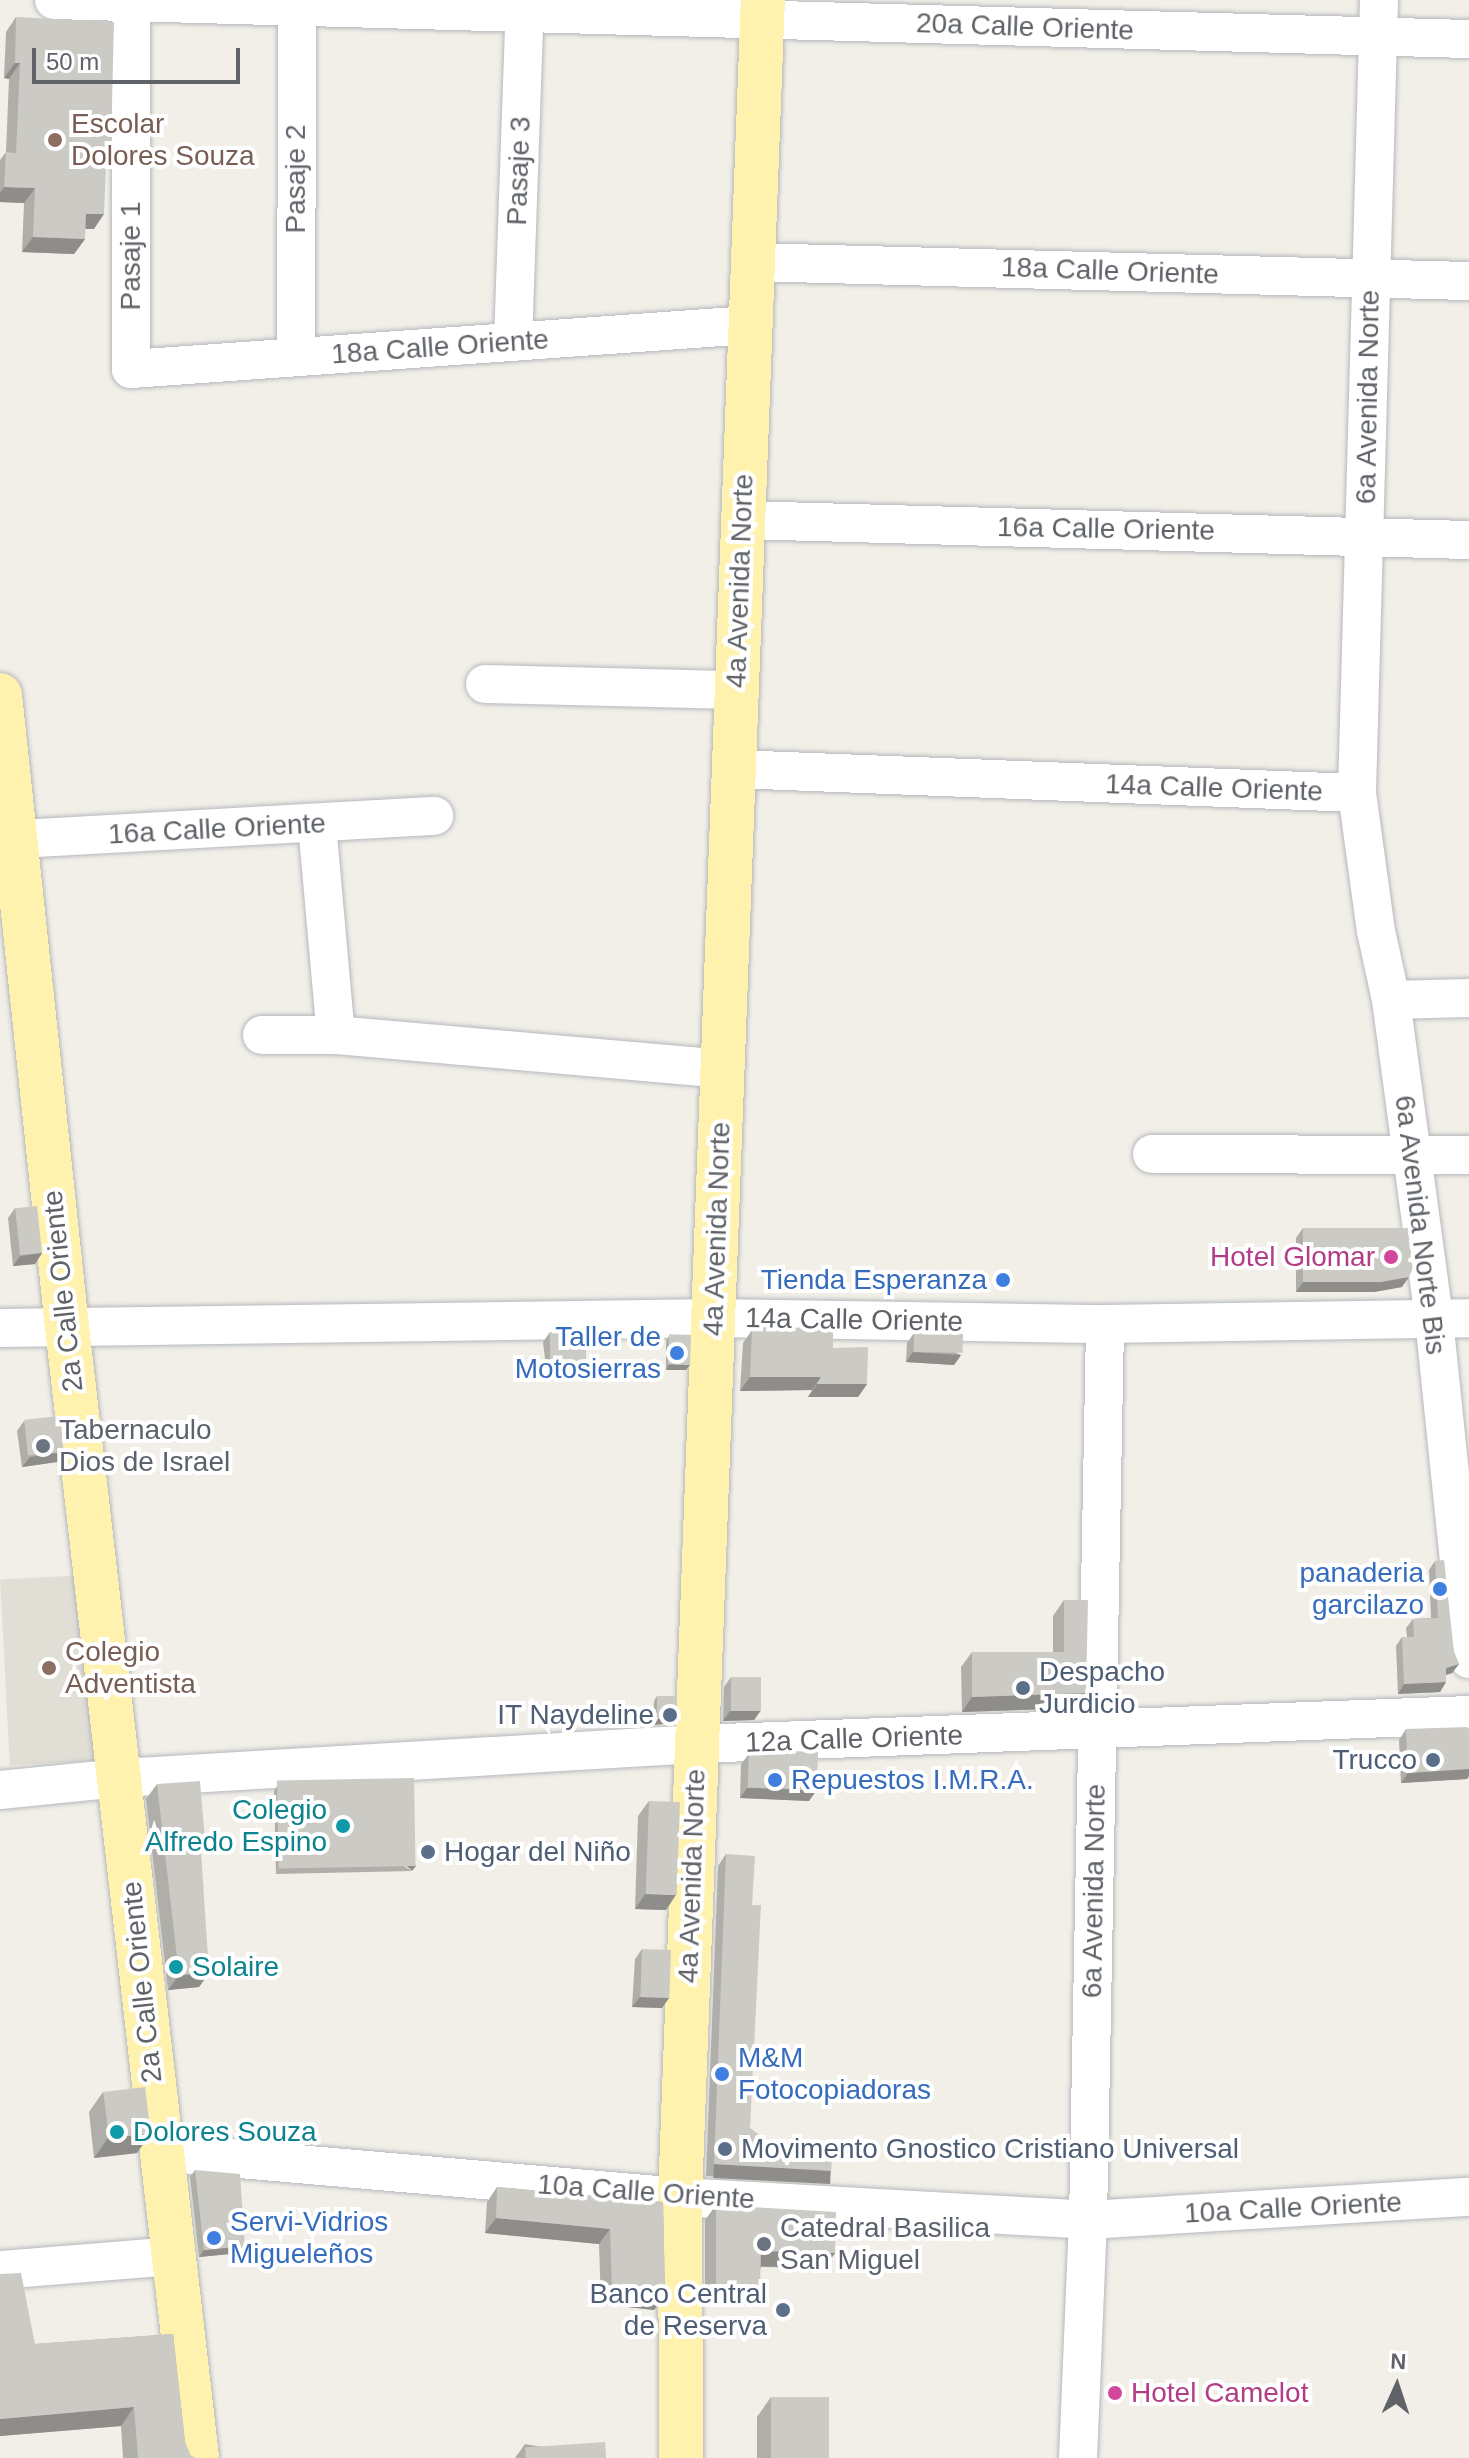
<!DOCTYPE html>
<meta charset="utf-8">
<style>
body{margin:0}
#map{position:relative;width:1469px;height:2458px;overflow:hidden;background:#f1efe8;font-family:Arial,sans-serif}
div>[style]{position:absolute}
.education>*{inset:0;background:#e1ded6;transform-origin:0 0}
.roads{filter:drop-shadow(0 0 2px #b5b8bc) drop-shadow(0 0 2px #b5b8bc)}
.minor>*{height:38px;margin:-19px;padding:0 19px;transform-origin:19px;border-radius:19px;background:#fff}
.major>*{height:44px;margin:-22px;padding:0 22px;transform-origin:22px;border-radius:22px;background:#fff2af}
.wall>*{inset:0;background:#afaea9}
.shaded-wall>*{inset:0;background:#8f8d8a;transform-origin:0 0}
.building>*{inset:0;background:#cccac5;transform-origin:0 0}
.dots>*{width:22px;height:22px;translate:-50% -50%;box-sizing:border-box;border:4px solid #fff;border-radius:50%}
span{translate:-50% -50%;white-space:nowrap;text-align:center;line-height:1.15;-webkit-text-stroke:8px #fff;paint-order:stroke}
.street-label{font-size:28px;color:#5f6368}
.education-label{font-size:28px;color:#785e54}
.left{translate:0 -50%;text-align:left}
.hotel-label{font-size:28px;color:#b23c85}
.right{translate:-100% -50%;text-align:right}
.shop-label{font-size:28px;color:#366cbe}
.worship-label{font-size:28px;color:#5b616d}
.service-label{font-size:28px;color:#4e5e75}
.culture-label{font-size:28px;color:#0d838f}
.north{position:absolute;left:1357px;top:2346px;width:80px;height:80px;-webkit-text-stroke:6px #fff;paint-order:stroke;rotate:3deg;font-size:22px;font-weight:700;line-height:32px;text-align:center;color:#5f6368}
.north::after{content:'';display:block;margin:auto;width:28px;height:36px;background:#5f6368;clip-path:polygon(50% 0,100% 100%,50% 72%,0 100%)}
.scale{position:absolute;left:32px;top:48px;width:208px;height:36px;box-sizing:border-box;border:4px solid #5f6368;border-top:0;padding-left:10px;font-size:24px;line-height:28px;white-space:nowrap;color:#5f6368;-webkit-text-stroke:6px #fff;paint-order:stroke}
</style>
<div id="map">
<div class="education">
<i style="left:85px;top:1575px;width:186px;height:85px;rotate:87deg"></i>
</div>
<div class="roads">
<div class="minor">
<i style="left:54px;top:0;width:1416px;rotate:1.58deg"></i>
<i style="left:131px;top:0;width:369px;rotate:90deg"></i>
<i style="left:131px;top:369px;width:620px;rotate:-4.07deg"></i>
<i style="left:1379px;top:0;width:793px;rotate:91.59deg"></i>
<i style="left:1357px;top:793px;width:139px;rotate:82.2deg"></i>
<i style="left:1376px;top:931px;width:71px;rotate:77.7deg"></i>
<i style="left:1391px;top:1000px;width:322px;rotate:82.3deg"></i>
<i style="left:1434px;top:1319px;width:342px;rotate:84.1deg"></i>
<i style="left:751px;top:262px;width:718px;rotate:1.52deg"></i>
<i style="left:513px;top:342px;width:342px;rotate:-88deg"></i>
<i style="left:296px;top:357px;width:357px;rotate:-89.8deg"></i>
<i style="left:742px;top:520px;width:727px;rotate:1.58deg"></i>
<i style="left:485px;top:684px;width:252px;rotate:1.4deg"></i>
<i style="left:734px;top:769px;width:623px;rotate:2.21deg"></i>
<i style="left:317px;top:824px;width:212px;rotate:84.9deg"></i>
<i style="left:0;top:840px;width:435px;rotate:-3.2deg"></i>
<i style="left:1391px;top:1000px;width:78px;rotate:-1.5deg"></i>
<i style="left:262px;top:1035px;width:74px"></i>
<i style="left:336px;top:1035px;width:388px;rotate:5deg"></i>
<i style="left:1152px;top:1154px;width:317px;rotate:0.2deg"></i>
<i style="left:0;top:1328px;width:714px;rotate:-0.8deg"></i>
<i style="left:714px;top:1318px;width:391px;rotate:0.9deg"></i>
<i style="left:1105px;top:1324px;width:364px;rotate:-0.9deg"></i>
<i style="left:0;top:1790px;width:122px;rotate:-5.7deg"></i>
<i style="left:121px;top:1778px;width:577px;rotate:-3.38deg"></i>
<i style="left:697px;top:1744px;width:773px;rotate:-2.15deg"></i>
<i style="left:159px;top:2152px;width:523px;rotate:4.94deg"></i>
<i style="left:680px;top:2197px;width:409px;rotate:3.2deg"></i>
<i style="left:1088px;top:2220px;width:382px;rotate:-3.5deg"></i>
<i style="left:0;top:2270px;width:176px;rotate:-4.6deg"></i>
<i style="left:1078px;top:2458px;width:238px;rotate:-87.6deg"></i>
<i style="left:1088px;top:2220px;width:896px;rotate:-88.91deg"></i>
</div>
<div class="major">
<i style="left:0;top:695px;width:636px;rotate:83.95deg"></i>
<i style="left:67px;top:1327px;width:1138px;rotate:83.44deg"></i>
<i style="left:681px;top:2458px;width:261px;rotate:-90.2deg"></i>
<i style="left:680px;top:2197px;width:2199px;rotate:-87.84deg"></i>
</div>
</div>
<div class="wall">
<i style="clip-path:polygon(16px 17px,111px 145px,106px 152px,94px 229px,85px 229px,85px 239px,74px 254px,22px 252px,24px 203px,0 202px,0 160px,6px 152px,9px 79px,4px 78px,6px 32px)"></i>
<i style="clip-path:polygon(15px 1208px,42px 1253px,35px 1264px,13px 1266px,8px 1218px)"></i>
<i style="clip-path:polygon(1303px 1228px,1402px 1287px,1374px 1292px,1296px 1292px,1296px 1238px)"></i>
<i style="clip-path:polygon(752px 1330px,833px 1348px,867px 1384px,858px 1397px,808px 1397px,812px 1390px,740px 1391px,743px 1343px)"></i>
<i style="clip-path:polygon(550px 1332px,580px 1377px,547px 1376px,543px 1342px)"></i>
<i style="clip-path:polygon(914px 1333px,961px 1355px,954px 1365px,906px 1362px,907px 1343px)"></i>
<i style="clip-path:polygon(669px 1336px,686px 1370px,666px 1370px,666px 1341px)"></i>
<i style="clip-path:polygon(24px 1421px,64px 1452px,57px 1462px,22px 1467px,17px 1431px)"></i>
<i style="clip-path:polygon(1435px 1561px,1454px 1652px,1459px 1664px,1452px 1673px,1446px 1675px,1446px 1682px,1440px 1692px,1398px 1694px,1396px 1646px,1402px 1637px,1407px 1637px,1406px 1628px,1413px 1619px,1431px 1618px,1429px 1570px)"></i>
<i style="clip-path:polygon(1064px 1600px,1076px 1708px,962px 1712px,961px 1667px,972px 1652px,1053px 1652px,1053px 1616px)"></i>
<i style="clip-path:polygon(731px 1677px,761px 1710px,754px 1720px,723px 1721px,724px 1687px)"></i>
<i style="clip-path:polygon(657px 1696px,673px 1723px,653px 1725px,654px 1701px)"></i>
<i style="clip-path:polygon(1406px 1729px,1469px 1729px,1469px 1776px,1467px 1779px,1401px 1783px,1399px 1740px)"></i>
<i style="clip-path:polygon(749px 1754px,809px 1801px,740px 1798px,741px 1764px)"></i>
<i style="clip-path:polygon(157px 1784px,209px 1973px,199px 1987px,168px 1990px,146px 1799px)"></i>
<i style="clip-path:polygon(277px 1786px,412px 1871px,276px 1874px,274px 1791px)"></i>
<i style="clip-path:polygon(649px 1801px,666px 1910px,635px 1909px,638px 1816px)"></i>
<i style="clip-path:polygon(726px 1854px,752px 1905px,750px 2128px,771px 2145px,831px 2171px,822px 2183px,706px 2176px,718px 1866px)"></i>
<i style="clip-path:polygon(642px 1949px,669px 1998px,662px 2008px,632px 2007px,635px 1959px)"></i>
<i style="clip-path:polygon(103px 2092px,137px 2153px,94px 2158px,89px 2112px)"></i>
<i style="clip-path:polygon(195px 2170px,240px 2253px,199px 2257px,190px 2177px)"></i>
<i style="clip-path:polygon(497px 2187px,663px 2202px,665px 2295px,654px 2310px,601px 2304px,599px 2244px,485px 2233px,487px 2202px)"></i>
<i style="clip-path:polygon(716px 2205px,835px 2253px,824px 2268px,761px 2267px,750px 2305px,705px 2303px,705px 2220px)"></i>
<i style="clip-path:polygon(0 2274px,35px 2344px,173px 2334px,185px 2442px,190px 2455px,195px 2458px,123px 2458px,121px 2426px,0 2436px)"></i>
<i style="clip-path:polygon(771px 2397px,829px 2458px,757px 2458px,757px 2417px)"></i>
<i style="clip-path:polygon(525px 2444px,606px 2458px,515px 2458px)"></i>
</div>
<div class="shaded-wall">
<i style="clip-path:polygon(15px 63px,20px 63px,9px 79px,4px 78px)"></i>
<i style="clip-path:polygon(4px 187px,35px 188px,24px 203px,0 202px,0 193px)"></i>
<i style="clip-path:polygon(86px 214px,104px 214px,94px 229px,76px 229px)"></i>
<i style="clip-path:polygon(33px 237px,85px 239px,74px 254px,22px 252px)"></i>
<i style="clip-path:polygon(42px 1253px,35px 1264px,13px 1266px,20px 1256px)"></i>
<i style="clip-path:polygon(1409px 1277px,1402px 1287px,1374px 1292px,1296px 1292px,1303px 1282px)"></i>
<i style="clip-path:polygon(913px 1352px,961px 1355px,954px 1365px,906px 1362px)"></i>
<i style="clip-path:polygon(669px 1364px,690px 1365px,686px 1370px,666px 1370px)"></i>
<i style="clip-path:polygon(554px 1366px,587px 1366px,580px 1377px,547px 1376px)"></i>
<i style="clip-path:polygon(750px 1377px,821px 1377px,812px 1390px,740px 1391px)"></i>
<i style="clip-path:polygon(817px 1384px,867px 1384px,858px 1397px,808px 1397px)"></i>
<i style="clip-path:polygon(64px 1452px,57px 1462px,22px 1467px,30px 1457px)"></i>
<i style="clip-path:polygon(1459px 1664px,1452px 1673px,1439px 1677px,1446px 1668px)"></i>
<i style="clip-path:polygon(1446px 1682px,1440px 1692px,1398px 1694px,1404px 1684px)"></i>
<i style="clip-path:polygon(1086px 1693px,1076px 1708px,962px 1712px,972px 1697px)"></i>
<i style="clip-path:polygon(761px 1710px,754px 1720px,723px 1721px,730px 1711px)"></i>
<i style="clip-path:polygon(676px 1718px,673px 1723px,653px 1725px,657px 1719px)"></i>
<i style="clip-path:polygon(1469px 1768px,1469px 1776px,1467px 1779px,1401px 1783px,1408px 1773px)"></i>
<i style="clip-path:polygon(747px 1788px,817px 1790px,809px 1801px,740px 1798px)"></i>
<i style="left:416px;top:1866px;width:6px;height:137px;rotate:129deg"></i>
<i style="clip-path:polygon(645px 1894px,676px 1895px,666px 1910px,635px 1909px)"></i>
<i style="clip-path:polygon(209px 1973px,199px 1987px,168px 1990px,179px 1975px)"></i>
<i style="clip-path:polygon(640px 1997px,669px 1998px,662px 2008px,632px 2007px)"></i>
<i style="clip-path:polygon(151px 2133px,137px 2153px,94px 2158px,108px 2138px)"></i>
<i style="left:714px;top:2164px;width:117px;height:14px;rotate:3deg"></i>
<i style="clip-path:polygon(496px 2218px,610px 2229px,599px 2244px,485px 2233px)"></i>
<i style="clip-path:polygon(245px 2246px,240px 2253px,199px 2257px,204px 2250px)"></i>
<i style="clip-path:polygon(761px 2251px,835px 2253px,824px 2268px,751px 2266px)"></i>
<i style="clip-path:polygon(716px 2288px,760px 2289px,750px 2305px,705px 2303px)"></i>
<i style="clip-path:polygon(612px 2289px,665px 2295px,654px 2310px,601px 2304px)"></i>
<i style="clip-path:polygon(134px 2407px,121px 2426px,0 2436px,0 2419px)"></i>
</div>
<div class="building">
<i style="clip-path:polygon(16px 17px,114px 22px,111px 145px,107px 145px,104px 214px,86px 214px,85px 239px,33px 237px,35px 188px,4px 187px,6px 152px,16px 153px,20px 63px,15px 63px)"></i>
<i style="left:37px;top:1206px;width:47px;height:22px;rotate:84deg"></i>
<i style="clip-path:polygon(1303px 1228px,1408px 1228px,1413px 1268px,1409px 1277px,1381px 1282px,1303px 1282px)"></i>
<i style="clip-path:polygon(755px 1327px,833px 1328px,833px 1348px,868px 1347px,867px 1384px,817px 1384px,821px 1377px,750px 1377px,752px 1330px)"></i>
<i style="left:550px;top:1332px;width:36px;height:34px"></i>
<i style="left:914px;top:1333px;width:49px;height:19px;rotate:1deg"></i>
<i style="left:691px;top:1335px;width:30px;height:22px;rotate:92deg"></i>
<i style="left:60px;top:1416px;width:36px;height:36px;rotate:84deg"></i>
<i style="clip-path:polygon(1444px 1560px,1454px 1652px,1459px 1664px,1446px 1668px,1446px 1682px,1404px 1684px,1402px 1637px,1414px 1637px,1413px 1619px,1438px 1618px,1435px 1561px)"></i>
<i style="clip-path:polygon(1064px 1600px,1088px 1600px,1086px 1693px,972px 1697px,972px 1652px,1064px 1652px)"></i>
<i style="left:731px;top:1677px;width:30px;height:34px"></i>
<i style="left:657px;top:1696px;width:20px;height:23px"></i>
<i style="clip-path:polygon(1467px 1727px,1469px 1729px,1469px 1769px,1408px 1773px,1406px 1729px)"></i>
<i style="left:818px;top:1752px;width:38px;height:69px;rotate:92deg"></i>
<i style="left:414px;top:1778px;width:88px;height:137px;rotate:89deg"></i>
<i style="clip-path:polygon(200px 1781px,206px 1851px,201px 1851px,209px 1973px,179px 1975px,157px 1784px)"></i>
<i style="left:649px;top:1801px;width:31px;height:93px;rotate:2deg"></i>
<i style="clip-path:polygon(726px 1854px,755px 1856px,752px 1905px,761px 1905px,750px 2128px,771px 2145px,833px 2148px,831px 2171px,714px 2164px)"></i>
<i style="left:642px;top:1949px;width:29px;height:48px;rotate:2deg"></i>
<i style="left:145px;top:2087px;width:46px;height:42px;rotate:83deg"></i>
<i style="clip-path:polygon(195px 2170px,240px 2174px,245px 2246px,204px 2250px)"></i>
<i style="clip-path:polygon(497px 2187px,663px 2202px,665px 2295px,612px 2289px,610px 2229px,496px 2218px)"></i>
<i style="clip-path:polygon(716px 2205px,836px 2212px,835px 2253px,761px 2251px,760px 2289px,716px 2288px)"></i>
<i style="clip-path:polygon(21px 2273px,35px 2344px,173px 2334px,185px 2442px,190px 2455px,195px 2458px,138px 2458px,134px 2407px,0 2419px,0 2274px)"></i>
<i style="left:771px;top:2397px;width:58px;height:61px"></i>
<i style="left:605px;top:2442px;width:16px;height:80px;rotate:86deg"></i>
</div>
<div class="dots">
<i style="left:55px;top:140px;background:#8d6e63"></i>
<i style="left:1391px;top:1257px;background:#d1479c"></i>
<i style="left:1003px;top:1280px;background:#3f7fe0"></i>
<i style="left:677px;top:1353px;background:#3f7fe0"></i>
<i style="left:43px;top:1446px;background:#6b7280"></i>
<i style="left:1440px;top:1589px;background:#3f7fe0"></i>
<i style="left:49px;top:1668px;background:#8d6e63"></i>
<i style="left:1023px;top:1688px;background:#5c6f8a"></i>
<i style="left:670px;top:1715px;background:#5c6f8a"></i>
<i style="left:1433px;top:1760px;background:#5c6f8a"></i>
<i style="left:775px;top:1780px;background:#3f7fe0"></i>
<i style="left:343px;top:1826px;background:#0f9aa8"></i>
<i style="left:428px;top:1852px;background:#5c6f8a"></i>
<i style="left:176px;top:1967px;background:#0f9aa8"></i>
<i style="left:722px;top:2074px;background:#3f7fe0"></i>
<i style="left:117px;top:2132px;background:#0f9aa8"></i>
<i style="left:725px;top:2149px;background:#5c6f8a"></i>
<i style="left:214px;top:2238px;background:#3f7fe0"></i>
<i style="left:764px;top:2244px;background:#6b7280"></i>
<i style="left:783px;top:2310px;background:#5c6f8a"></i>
<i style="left:1115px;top:2393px;background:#d1479c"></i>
</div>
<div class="street-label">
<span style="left:1025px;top:27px;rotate:2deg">20a Calle Oriente</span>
<span style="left:519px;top:171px;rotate:-88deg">Pasaje 3</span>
<span style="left:296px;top:179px;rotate:-90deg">Pasaje 2</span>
<span style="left:131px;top:256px;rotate:-90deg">Pasaje 1</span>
<span style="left:1110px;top:271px;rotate:2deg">18a Calle Oriente</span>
<span style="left:440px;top:347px;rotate:-4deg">18a Calle Oriente</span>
<span style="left:1368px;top:397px;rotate:-89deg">6a Avenida Norte</span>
<span style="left:1106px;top:529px;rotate:1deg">16a Calle Oriente</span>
<span style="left:740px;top:581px;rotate:-88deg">4a Avenida Norte</span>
<span style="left:1214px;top:788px;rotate:2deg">14a Calle Oriente</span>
<span style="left:217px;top:829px;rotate:-3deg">16a Calle Oriente</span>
<span style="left:1420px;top:1225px;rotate:83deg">6a Avenida Norte Bis</span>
<span style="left:717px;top:1229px;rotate:-88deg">4a Avenida Norte</span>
<span style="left:63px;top:1291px;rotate:-96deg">2a Calle Oriente</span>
<span style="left:854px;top:1320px;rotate:1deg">14a Calle Oriente</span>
<span style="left:854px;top:1739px;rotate:-2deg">12a Calle Oriente</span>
<span style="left:692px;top:1876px;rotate:-88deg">4a Avenida Norte</span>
<span style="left:1094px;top:1891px;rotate:-89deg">6a Avenida Norte</span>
<span style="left:142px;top:1982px;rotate:-96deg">2a Calle Oriente</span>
<span style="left:646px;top:2192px;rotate:4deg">10a Calle Oriente</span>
<span style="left:1293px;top:2208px;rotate:-3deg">10a Calle Oriente</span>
</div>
<div class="education-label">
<span class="left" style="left:71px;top:140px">Escolar<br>Dolores Souza</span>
<span class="left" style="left:65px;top:1668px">Colegio<br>Adventista</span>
</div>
<div class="hotel-label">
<span class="right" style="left:1375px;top:1257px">Hotel Glomar</span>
<span class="left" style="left:1131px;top:2393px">Hotel Camelot</span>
</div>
<div class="shop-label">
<span class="right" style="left:987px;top:1280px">Tienda Esperanza</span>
<span class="right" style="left:661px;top:1353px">Taller de<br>Motosierras</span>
<span class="right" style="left:1424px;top:1589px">panaderia<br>garcilazo</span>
<span class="left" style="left:791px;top:1780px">Repuestos I.M.R.A.</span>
<span class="left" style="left:738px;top:2074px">M&amp;M<br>Fotocopiadoras</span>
<span class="left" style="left:230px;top:2238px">Servi-Vidrios<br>Migueleños</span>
</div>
<div class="worship-label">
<span class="left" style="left:59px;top:1446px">Tabernaculo<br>Dios de Israel</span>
<span class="left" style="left:780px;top:2244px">Catedral Basilica<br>San Miguel</span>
</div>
<div class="service-label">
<span class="left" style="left:1039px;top:1688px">Despacho<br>Jurdicio</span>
<span class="right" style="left:654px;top:1715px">IT Naydeline</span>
<span class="right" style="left:1417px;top:1760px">Trucco</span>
<span class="left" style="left:444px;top:1852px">Hogar del Niño</span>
<span class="left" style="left:741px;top:2149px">Movimento Gnostico Cristiano Universal</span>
<span class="right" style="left:767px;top:2310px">Banco Central<br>de Reserva</span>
</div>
<div class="culture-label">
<span class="right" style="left:327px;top:1826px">Colegio<br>Alfredo Espino</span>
<span class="left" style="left:192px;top:1967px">Solaire</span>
<span class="left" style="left:133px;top:2132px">Dolores Souza</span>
</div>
<div class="north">N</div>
<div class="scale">50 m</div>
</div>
